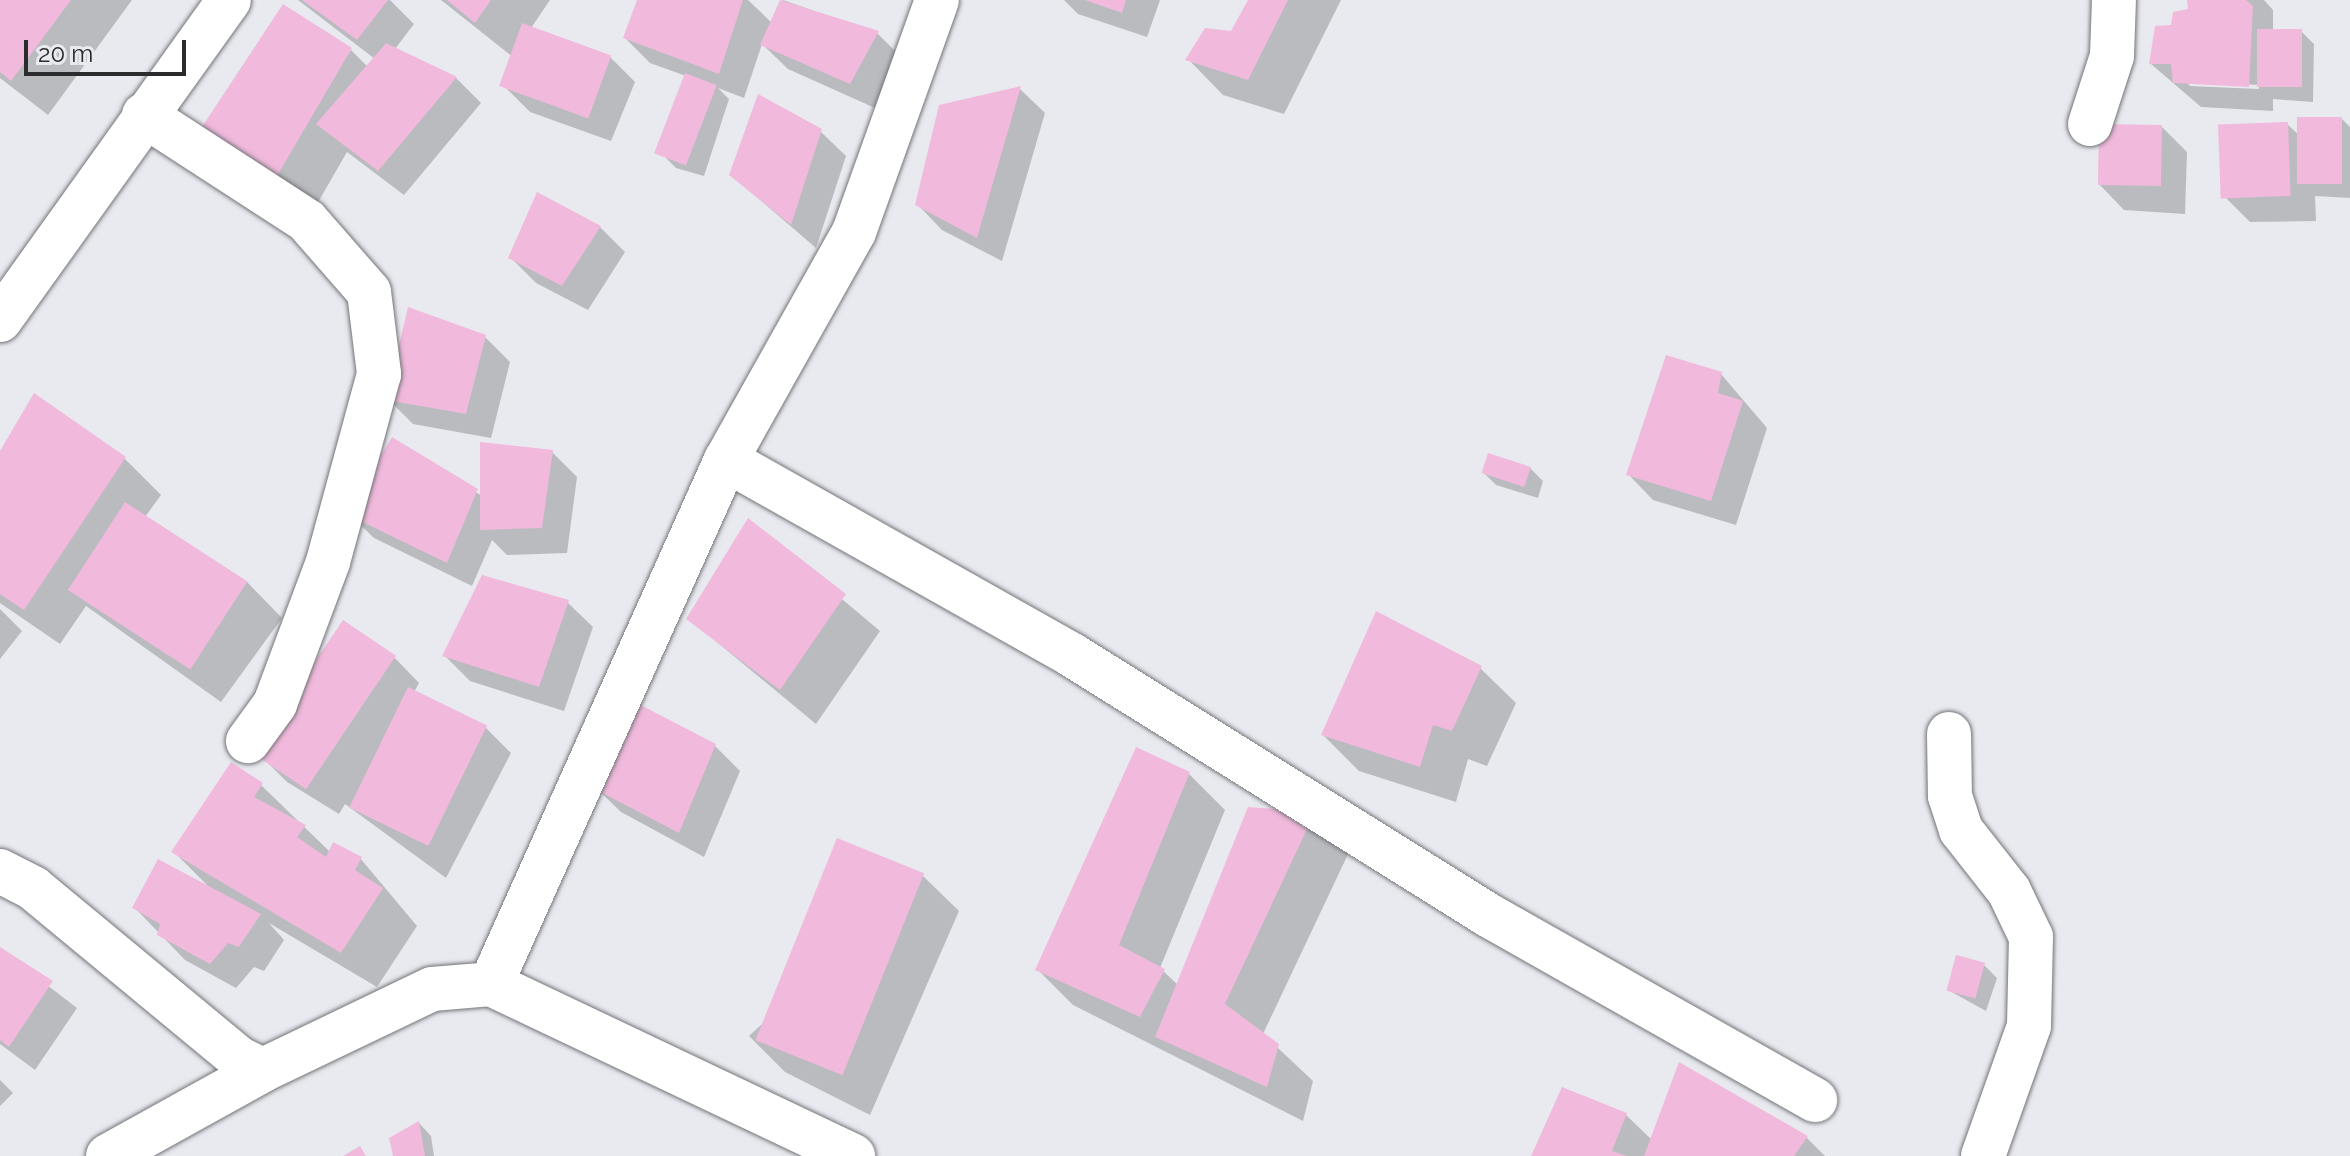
<!DOCTYPE html>
<style>
body{margin:0}
#map{position:relative;width:2350px;height:1156px;overflow:hidden;background:#e8eaef;font-family:Raleway,sans-serif}
div>[style]{position:absolute}
.shadow>*{inset:0;background:#0003}
.building>*{inset:0;background:#f1b9dc;transform-origin:0 0}
.roads{filter:drop-shadow(0 0 2px #737579) drop-shadow(0 0 2px #737579)}
.street>*{height:44px;margin:-22px;padding:0 22px;transform-origin:22px;border-radius:22px;background:#fff}
span{translate:-50% -50%;white-space:nowrap;text-align:center;line-height:1.15;-webkit-text-stroke:8px #e8eaef;paint-order:stroke}
.scale{position:absolute;left:24px;top:40px;width:162px;height:36px;box-sizing:border-box;border:4px solid #2b2c2e;border-top:0;padding-left:10px;font-size:24px;line-height:28px;white-space:nowrap;color:#2b2c2e;-webkit-text-stroke:6px #e8eaef;paint-order:stroke}
</style>
<div id="map">
<div class="shadow">
<i style="clip-path:polygon(0 0,132px 0,48px 115px,0 78px)"></i>
<i style="clip-path:polygon(298px 0,390px 0,414px 24px,395px 49px,456px 78px,481px 103px,404px 195px,347px 152px,313px 211px,232px 174px,351px 50px,368px 67px,375px 59px)"></i>
<i style="clip-path:polygon(441px 0,550px 0,531px 28px,610px 57px,635px 82px,611px 141px,530px 112px,505px 87px,514px 58px)"></i>
<i style="clip-path:polygon(639px 0,748px 0,772px 23px,783px 0,877px 33px,902px 58px,875px 108px,788px 69px,762px 44px,744px 98px,718px 88px,729px 99px,704px 176px,676px 168px,664px 156px,686px 76px,650px 63px,625px 38px)"></i>
<i style="clip-path:polygon(1064px 0,1160px 0,1147px 37px,1078px 14px)"></i>
<i style="clip-path:polygon(1250px 0,1341px 0,1284px 114px,1223px 95px,1188px 59px,1232px 33px)"></i>
<i style="clip-path:polygon(evenodd,2214px 0,2264px 0,2273px 10px,2273px 31px,2301px 31px,2314px 44px,2313px 102px,2273px 99px,2273px 111px,2201px 107px,2151px 64px,2172px 27px,2214px 0,2186px 81px,2259px 85px,2259px 89px,2190px 86px,2186px 81px)"></i>
<i style="clip-path:polygon(1020px 89px,1045px 113px,1002px 261px,942px 230px,917px 204px)"></i>
<i style="clip-path:polygon(2342px 119px,2350px 127px,2350px 198px,2315px 196px,2316px 221px,2250px 222px,2224px 196px,2287px 124px,2300px 136px)"></i>
<i style="clip-path:polygon(2162px 127px,2187px 152px,2185px 214px,2124px 210px,2099px 184px)"></i>
<i style="clip-path:polygon(820px 131px,846px 156px,816px 248px,731px 175px)"></i>
<i style="clip-path:polygon(600px 227px,625px 252px,588px 310px,536px 283px,511px 258px)"></i>
<i style="clip-path:polygon(485px 337px,510px 362px,491px 438px,413px 424px,388px 399px)"></i>
<i style="clip-path:polygon(1721px 374px,1767px 428px,1736px 525px,1653px 500px,1628px 474px)"></i>
<i style="clip-path:polygon(34px 396px,125px 459px,161px 495px,145px 517px,247px 582px,282px 618px,221px 702px,86px 606px,60px 644px,0 603px,0 455px)"></i>
<i style="clip-path:polygon(392px 439px,482px 496px,552px 452px,577px 477px,567px 553px,507px 555px,492px 540px,472px 586px,374px 538px,348px 513px)"></i>
<i style="clip-path:polygon(1530px 468px,1543px 481px,1538px 498px,1496px 485px,1484px 473px)"></i>
<i style="clip-path:polygon(749px 521px,880px 631px,816px 724px,689px 619px)"></i>
<i style="clip-path:polygon(567px 602px,593px 627px,564px 711px,470px 681px,445px 656px)"></i>
<i style="clip-path:polygon(0 609px,22px 631px,0 659px)"></i>
<i style="clip-path:polygon(394px 657px,419px 683px,414px 692px,486px 728px,511px 753px,446px 878px,345px 804px,339px 814px,287px 782px,262px 757px)"></i>
<i style="clip-path:polygon(1480px 668px,1516px 703px,1487px 766px,1468px 759px,1456px 802px,1359px 771px,1323px 735px)"></i>
<i style="clip-path:polygon(714px 745px,740px 771px,704px 857px,621px 812px,595px 787px)"></i>
<i style="clip-path:polygon(1189px 774px,1225px 810px,1160px 968px,1178px 985px,1315px 814px,1350px 850px,1263px 1034px,1313px 1081px,1303px 1121px,1073px 1005px,1037px 969px)"></i>
<i style="clip-path:polygon(261px 785px,330px 852px,360px 858px,417px 926px,377px 987px,269px 923px,284px 940px,264px 971px,254px 967px,236px 988px,185px 960px,135px 908px,210px 888px,174px 852px)"></i>
<i style="clip-path:polygon(923px 876px,959px 911px,870px 1115px,785px 1072px,749px 1036px)"></i>
<i style="clip-path:polygon(0 949px,77px 1008px,35px 1070px,0 1044px)"></i>
<i style="clip-path:polygon(1984px 965px,1997px 978px,1986px 1011px,1948px 990px)"></i>
<i style="clip-path:polygon(1680px 1065px,1807px 1138px,1825px 1156px,1533px 1156px,1563px 1089px,1626px 1115px,1652px 1140px)"></i>
<i style="clip-path:polygon(0 1080px,13px 1093px,0 1106px)"></i>
<i style="clip-path:polygon(419px 1123px,431px 1136px,434px 1156px,395px 1156px)"></i>
</div>
<div class="building">
<i style="clip-path:polygon(0 0,71px 0,11px 81px,0 72px)"></i>
<i style="clip-path:polygon(302px 0,388px 0,357px 40px)"></i>
<i style="clip-path:polygon(447px 0,491px 0,475px 23px)"></i>
<i style="clip-path:polygon(637px 0,743px 0,719px 74px,623px 38px)"></i>
<i style="clip-path:polygon(780px 0,879px 31px,850px 84px,760px 45px)"></i>
<i style="clip-path:polygon(1085px 0,1126px 0,1122px 13px)"></i>
<i style="clip-path:polygon(1248px 0,1288px 0,1248px 80px,1185px 60px,1205px 28px,1231px 31px)"></i>
<i style="clip-path:polygon(2187px 0,2246px 0,2253px 6px,2249px 87px,2173px 83px,2171px 64px,2149px 64px,2155px 26px,2171px 25px,2173px 12px,2188px 9px)"></i>
<i style="clip-path:polygon(283px 4px,352px 48px,277px 176px,194px 139px)"></i>
<i style="left:522px;top:23px;width:95px;height:67px;rotate:20deg"></i>
<i style="left:2257px;top:29px;width:45px;height:58px"></i>
<i style="clip-path:polygon(386px 43px,457px 77px,378px 171px,316px 124px)"></i>
<i style="left:685px;top:73px;width:34px;height:86px;rotate:21deg"></i>
<i style="clip-path:polygon(1021px 86px,977px 238px,915px 205px,939px 105px)"></i>
<i style="clip-path:polygon(758px 94px,822px 129px,791px 225px,729px 175px)"></i>
<i style="left:2297px;top:117px;width:45px;height:67px"></i>
<i style="left:2288px;top:122px;width:74px;height:70px;rotate:88deg"></i>
<i style="left:2099px;top:124px;width:63px;height:61px;rotate:1deg"></i>
<i style="clip-path:polygon(537px 192px,601px 226px,562px 286px,508px 258px)"></i>
<i style="clip-path:polygon(408px 307px,486px 335px,466px 414px,386px 400px)"></i>
<i style="clip-path:polygon(1666px 355px,1722px 372px,1718px 393px,1743px 401px,1711px 501px,1626px 475px)"></i>
<i style="clip-path:polygon(34px 393px,126px 457px,24px 610px,0 594px,0 451px)"></i>
<i style="clip-path:polygon(392px 437px,478px 489px,447px 563px,346px 514px)"></i>
<i style="clip-path:polygon(480px 442px,553px 450px,542px 528px,480px 530px)"></i>
<i style="left:1488px;top:453px;width:45px;height:21px;rotate:18deg"></i>
<i style="left:125px;top:502px;width:146px;height:105px;rotate:33deg"></i>
<i style="clip-path:polygon(748px 518px,846px 594px,780px 690px,686px 619px)"></i>
<i style="clip-path:polygon(482px 575px,569px 600px,539px 687px,442px 656px)"></i>
<i style="clip-path:polygon(1376px 611px,1482px 666px,1452px 731px,1433px 725px,1420px 767px,1321px 735px)"></i>
<i style="left:343px;top:620px;width:64px;height:161px;rotate:34deg"></i>
<i style="left:408px;top:687px;width:88px;height:134px;rotate:26deg"></i>
<i style="clip-path:polygon(629px 699px,716px 744px,679px 833px,593px 788px)"></i>
<i style="clip-path:polygon(1136px 747px,1190px 772px,1119px 945px,1165px 969px,1140px 1017px,1035px 970px)"></i>
<i style="clip-path:polygon(231px 762px,263px 783px,254px 797px,306px 825px,297px 837px,326px 857px,333px 842px,362px 857px,355px 870px,383px 888px,341px 953px,171px 852px)"></i>
<i style="clip-path:polygon(1248px 807px,1315px 812px,1225px 1004px,1279px 1044px,1267px 1087px,1155px 1037px)"></i>
<i style="left:837px;top:838px;width:94px;height:218px;rotate:22deg"></i>
<i style="clip-path:polygon(158px 859px,261px 914px,239px 947px,228px 943px,210px 964px,157px 935px,160px 924px,132px 908px)"></i>
<i style="clip-path:polygon(0 947px,53px 981px,9px 1047px,0 1040px)"></i>
<i style="left:1956px;top:955px;width:30px;height:37px;rotate:15deg"></i>
<i style="clip-path:polygon(1679px 1062px,1808px 1136px,1794px 1156px,1644px 1156px)"></i>
<i style="clip-path:polygon(1562px 1087px,1627px 1113px,1612px 1151px,1627px 1156px,1531px 1156px)"></i>
<i style="clip-path:polygon(419px 1121px,425px 1156px,393px 1156px,389px 1138px)"></i>
<i style="clip-path:polygon(360px 1146px,366px 1156px,343px 1156px)"></i>
</div>
<div class="roads">
<div class="street">
<i style="left:144px;top:115px;width:194px;rotate:33deg"></i>
<i style="left:307px;top:221px;width:94px;rotate:48.9deg"></i>
<i style="left:369px;top:292px;width:83px;rotate:83deg"></i>
<i style="left:379px;top:374px;width:195px;rotate:105.2deg"></i>
<i style="left:328px;top:562px;width:152px;rotate:110.5deg"></i>
<i style="left:275px;top:704px;width:46px;rotate:126.1deg"></i>
<i style="left:2090px;top:124px;width:71px;rotate:-72.1deg"></i>
<i style="left:2112px;top:56px;width:56px;rotate:-88deg"></i>
<i style="left:0;top:320px;width:393px;rotate:-54.4deg"></i>
<i style="left:726px;top:460px;width:397px;rotate:29.4deg"></i>
<i style="left:1072px;top:655px;width:491px;rotate:32deg"></i>
<i style="left:1488px;top:915px;width:376px;rotate:29.5deg"></i>
<i style="left:1949px;top:734px;width:62px;rotate:89.1deg"></i>
<i style="left:1950px;top:796px;width:36px;rotate:72deg"></i>
<i style="left:1961px;top:830px;width:78px;rotate:51.8deg"></i>
<i style="left:2009px;top:891px;width:51px;rotate:64.4deg"></i>
<i style="left:2031px;top:937px;width:89px;rotate:91.3deg"></i>
<i style="left:2029px;top:1026px;width:138px;rotate:109.5deg"></i>
<i style="left:0;top:871px;width:37px;rotate:27deg"></i>
<i style="left:33px;top:888px;width:268px;rotate:39.6deg"></i>
<i style="left:240px;top:1059px;width:25px;rotate:26deg"></i>
<i style="left:491px;top:984px;width:574px;rotate:-65.85deg"></i>
<i style="left:726px;top:460px;width:261px;rotate:-60.7deg"></i>
<i style="left:854px;top:232px;width:246px;rotate:-70.3deg"></i>
<i style="left:108px;top:1156px;width:177px;rotate:-29deg"></i>
<i style="left:263px;top:1070px;width:187px;rotate:-25.6deg"></i>
<i style="left:432px;top:989px;width:59px;rotate:-4.8deg"></i>
<i style="left:491px;top:984px;width:401px;rotate:25.4deg"></i>
</div>
</div>
<div class="scale">20 m</div>
</div>
